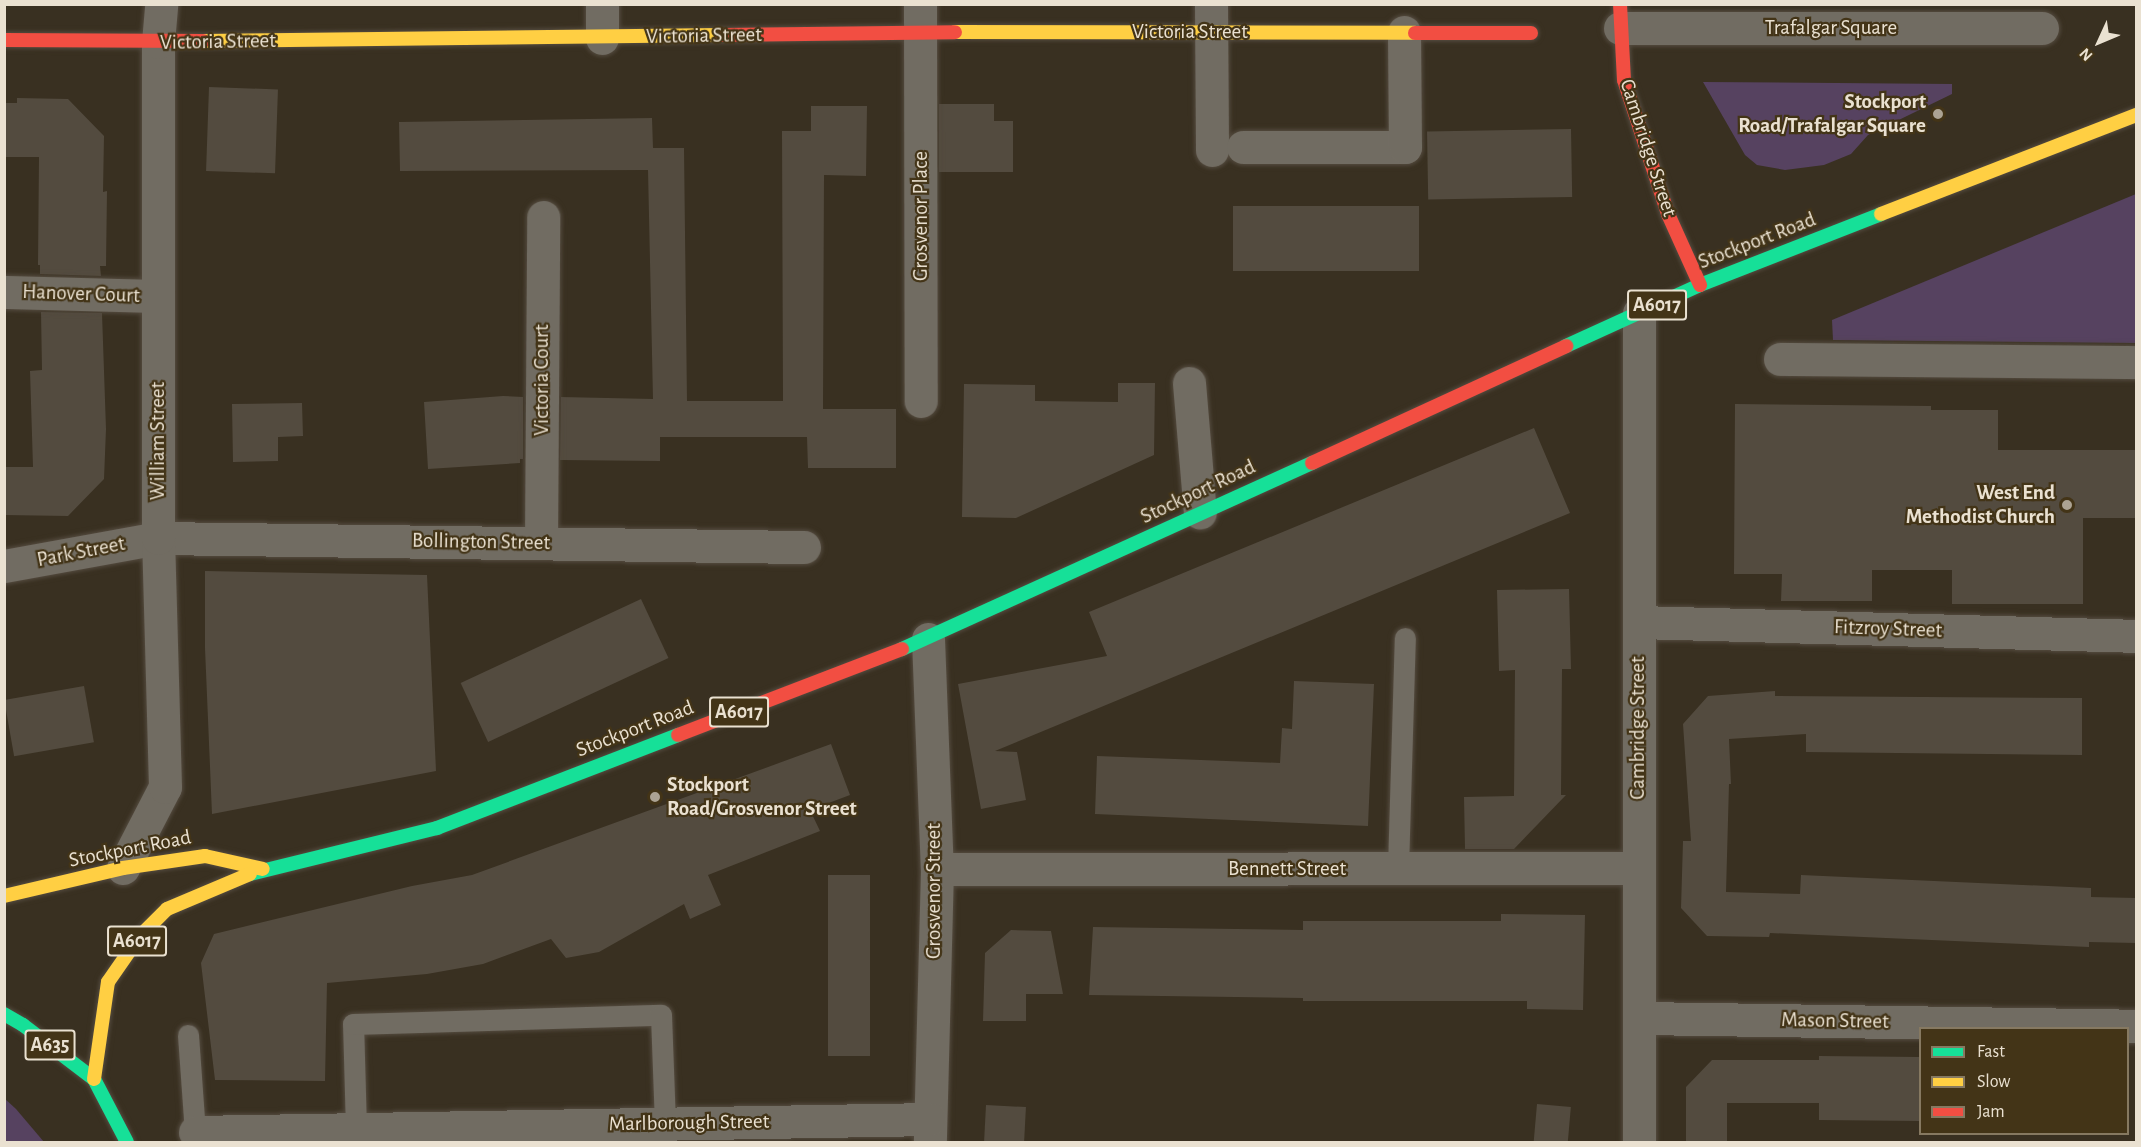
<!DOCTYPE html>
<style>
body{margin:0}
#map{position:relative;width:2141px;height:1147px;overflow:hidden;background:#393021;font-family:"Alegreya Sans",sans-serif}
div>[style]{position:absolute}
.green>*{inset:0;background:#564260}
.building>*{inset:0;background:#534b3f;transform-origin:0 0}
.roads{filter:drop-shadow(0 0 2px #544b3f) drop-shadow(0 0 2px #544b3f)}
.lane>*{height:21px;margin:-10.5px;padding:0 10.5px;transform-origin:10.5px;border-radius:10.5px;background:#716c62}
.street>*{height:33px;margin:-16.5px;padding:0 16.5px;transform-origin:16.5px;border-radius:16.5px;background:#716c62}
.fast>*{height:14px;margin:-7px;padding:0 7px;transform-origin:7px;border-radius:7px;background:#16e098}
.slow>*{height:14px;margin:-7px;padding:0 7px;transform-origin:7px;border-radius:7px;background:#ffcf43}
.jam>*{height:14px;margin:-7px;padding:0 7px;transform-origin:7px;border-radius:7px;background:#f24e42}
.dots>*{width:16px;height:16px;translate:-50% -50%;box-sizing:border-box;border:3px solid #433417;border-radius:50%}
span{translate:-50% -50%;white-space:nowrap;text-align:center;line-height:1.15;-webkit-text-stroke:4.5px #433417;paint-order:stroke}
.shield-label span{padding:2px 4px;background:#433417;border:2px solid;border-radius:4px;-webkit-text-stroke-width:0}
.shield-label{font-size:20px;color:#eae1d1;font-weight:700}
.street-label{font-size:21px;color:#eae1d1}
.poi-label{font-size:21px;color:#eae1d1;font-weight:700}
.right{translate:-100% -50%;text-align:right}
.left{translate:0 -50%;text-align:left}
.frame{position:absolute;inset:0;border:6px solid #eae1d1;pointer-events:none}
.legend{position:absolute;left:1919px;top:1027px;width:210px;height:108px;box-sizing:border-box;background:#433417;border:2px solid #867961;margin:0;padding:8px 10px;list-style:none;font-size:18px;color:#eae1d1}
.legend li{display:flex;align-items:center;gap:12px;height:30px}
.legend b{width:30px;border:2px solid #867961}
.north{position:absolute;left:2069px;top:12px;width:60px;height:60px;-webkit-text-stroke:4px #433417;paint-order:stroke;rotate:226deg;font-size:16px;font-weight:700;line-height:24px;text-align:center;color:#eae1d1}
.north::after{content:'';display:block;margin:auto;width:21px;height:27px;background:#eae1d1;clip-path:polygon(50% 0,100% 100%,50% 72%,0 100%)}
</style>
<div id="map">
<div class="green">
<i style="clip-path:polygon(1703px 82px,1952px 84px,1952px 94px,1868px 135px,1851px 154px,1824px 165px,1785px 170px,1757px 165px,1745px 155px)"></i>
<i style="clip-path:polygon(2136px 194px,2136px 343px,1833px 340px,1832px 320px)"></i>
<i style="clip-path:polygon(4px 1098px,16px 1109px,44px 1142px,5px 1142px)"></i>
</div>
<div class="building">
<i style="left:209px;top:87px;width:69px;height:84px;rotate:2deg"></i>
<i style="clip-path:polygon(17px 98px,68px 99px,104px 136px,103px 192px,107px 191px,106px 266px,100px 266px,101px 276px,40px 274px,40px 265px,38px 265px,39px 157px,4px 157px,4px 103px,17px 103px)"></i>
<i style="clip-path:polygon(939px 104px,994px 104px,994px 121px,1013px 121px,1013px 172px,939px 172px)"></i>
<i style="clip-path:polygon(811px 106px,867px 106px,866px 176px,824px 175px,823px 409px,896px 409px,896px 468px,808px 468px,807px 437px,660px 437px,660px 461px,560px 460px,561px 397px,653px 399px,648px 170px,400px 171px,399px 122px,652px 118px,653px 148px,684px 148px,687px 401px,783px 401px,782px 131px,811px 131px)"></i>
<i style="left:1571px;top:129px;width:68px;height:144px;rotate:89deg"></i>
<i style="left:1233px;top:206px;width:186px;height:65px"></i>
<i style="clip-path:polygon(41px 312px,102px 313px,106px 429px,104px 479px,68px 516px,4px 515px,4px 467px,33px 467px,30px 371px,42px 370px)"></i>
<i style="clip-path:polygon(1118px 383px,1155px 383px,1154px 455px,1016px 518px,962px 517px,964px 384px,1035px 385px,1035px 401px,1118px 402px)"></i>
<i style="clip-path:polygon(503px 396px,523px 397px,523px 459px,520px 459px,520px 463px,428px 469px,424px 402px)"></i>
<i style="clip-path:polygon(302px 403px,303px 436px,278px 437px,278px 461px,233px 462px,232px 404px)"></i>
<i style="clip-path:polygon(1735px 404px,1931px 406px,1931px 410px,1998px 410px,1998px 450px,2136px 450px,2136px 518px,2083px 518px,2083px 604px,1952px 604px,1952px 570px,1872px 570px,1872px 601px,1781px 601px,1782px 574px,1734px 574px)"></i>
<i style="clip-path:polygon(1534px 428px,1570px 513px,995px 751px,1017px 752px,1026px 800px,981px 809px,958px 684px,1107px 656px,1089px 612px)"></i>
<i style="clip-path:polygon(205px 571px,427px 575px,436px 771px,212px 814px,205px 648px)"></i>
<i style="clip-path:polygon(1569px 589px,1571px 669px,1562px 669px,1561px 795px,1566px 795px,1514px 849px,1465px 849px,1464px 797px,1514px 796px,1515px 670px,1499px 671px,1497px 590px)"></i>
<i style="left:641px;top:599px;width:65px;height:199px;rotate:65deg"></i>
<i style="clip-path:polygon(1294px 681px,1374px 684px,1368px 826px,1095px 814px,1097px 756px,1280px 763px,1282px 728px,1292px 729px)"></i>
<i style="left:84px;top:686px;width:57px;height:81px;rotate:80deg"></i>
<i style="clip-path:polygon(1775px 691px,1775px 696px,2082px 698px,2082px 755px,1806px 752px,1806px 734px,1729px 739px,1731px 784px,1729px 784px,1726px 892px,1800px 894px,1801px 875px,2091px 888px,2091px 897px,2136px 898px,2136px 943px,2089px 942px,2089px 947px,1770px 933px,1769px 937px,1707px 936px,1681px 908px,1683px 841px,1691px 841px,1683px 724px,1708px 696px)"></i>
<i style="clip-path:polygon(831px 744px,850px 795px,810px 810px,820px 831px,708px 875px,721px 905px,690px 919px,684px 904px,599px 952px,566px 958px,551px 939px,483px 964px,427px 974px,327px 983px,325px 1081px,215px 1080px,201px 963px,214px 934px,412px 886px,472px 875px)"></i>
<i style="left:870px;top:875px;width:181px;height:42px;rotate:90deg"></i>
<i style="clip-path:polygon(1501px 914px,1585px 915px,1583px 1010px,1527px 1009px,1527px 1001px,1303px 1001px,1303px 998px,1089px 995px,1093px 927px,1303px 930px,1303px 921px,1501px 921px)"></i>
<i style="clip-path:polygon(1011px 930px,1051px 931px,1063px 994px,1026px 994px,1026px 1021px,983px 1021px,985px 953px)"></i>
<i style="clip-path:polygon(1819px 1056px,1920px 1057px,1920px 1121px,1819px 1120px,1819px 1103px,1727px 1103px,1727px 1143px,1686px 1143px,1686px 1087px,1712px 1060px,1819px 1060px)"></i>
<i style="left:1537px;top:1104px;width:34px;height:39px;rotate:5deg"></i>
<i style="left:986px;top:1105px;width:40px;height:38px;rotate:3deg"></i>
</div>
<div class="roads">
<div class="lane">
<i style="left:1398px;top:868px;width:230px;rotate:-88.3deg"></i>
<i style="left:188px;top:1035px;width:97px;rotate:85.9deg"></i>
<i style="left:356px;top:1129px;width:105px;rotate:-91.6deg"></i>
<i style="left:353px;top:1024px;width:308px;rotate:-1.7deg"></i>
<i style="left:661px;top:1015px;width:109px;rotate:87.9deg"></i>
</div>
<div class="street">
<i style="left:920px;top:4px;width:397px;rotate:89.9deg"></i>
<i style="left:1211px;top:4px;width:146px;rotate:89.6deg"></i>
<i style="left:1620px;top:28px;width:422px"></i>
<i style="left:602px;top:38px;width:34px;rotate:-90deg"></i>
<i style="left:1243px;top:147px;width:162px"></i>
<i style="left:1405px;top:147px;width:115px;rotate:-90.5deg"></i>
<i style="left:4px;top:292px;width:154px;rotate:1.5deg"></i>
<i style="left:1780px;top:359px;width:356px;rotate:0.5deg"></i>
<i style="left:1189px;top:383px;width:130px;rotate:85.2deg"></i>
<i style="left:541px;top:543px;width:326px;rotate:-89.6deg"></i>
<i style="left:4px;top:566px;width:157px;rotate:-10.3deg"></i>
<i style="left:158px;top:538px;width:646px;rotate:0.8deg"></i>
<i style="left:1639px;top:622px;width:497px;rotate:1.6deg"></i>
<i style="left:928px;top:639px;width:230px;rotate:87.8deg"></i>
<i style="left:937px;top:869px;width:273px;rotate:91.5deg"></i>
<i style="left:123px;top:868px;width:91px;rotate:-62.6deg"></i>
<i style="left:165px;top:787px;width:249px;rotate:-91.6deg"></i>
<i style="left:158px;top:538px;width:496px;rotate:-90deg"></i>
<i style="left:158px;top:42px;width:38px;rotate:-85deg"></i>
<i style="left:937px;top:869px;width:701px;rotate:-0.08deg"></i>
<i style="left:1641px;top:1018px;width:495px;rotate:0.9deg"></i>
<i style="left:195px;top:1132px;width:735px;rotate:-1.01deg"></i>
<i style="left:1639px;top:1142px;width:829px;rotate:-90deg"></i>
</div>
<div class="fast">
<i style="left:1566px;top:346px;width:147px;rotate:-24.5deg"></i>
<i style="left:1700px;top:285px;width:194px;rotate:-21.4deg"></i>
<i style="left:902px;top:649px;width:450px;rotate:-24.4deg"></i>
<i style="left:250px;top:874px;width:193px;rotate:-13.8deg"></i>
<i style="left:437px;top:828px;width:258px;rotate:-21.1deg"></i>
<i style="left:4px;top:1014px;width:22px;rotate:30deg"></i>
<i style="left:23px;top:1025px;width:89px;rotate:37.3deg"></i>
<i style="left:94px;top:1079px;width:71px;rotate:62.4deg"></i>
</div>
<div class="slow">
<i style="left:955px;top:32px;width:460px;rotate:0.1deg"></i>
<i style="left:203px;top:41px;width:518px;rotate:-0.66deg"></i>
<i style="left:1881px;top:214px;width:274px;rotate:-21.2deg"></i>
<i style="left:4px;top:896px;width:122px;rotate:-13.2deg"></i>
<i style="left:123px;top:868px;width:83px;rotate:-8.3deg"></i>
<i style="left:205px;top:856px;width:59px;rotate:12.6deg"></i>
<i style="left:94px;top:1079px;width:98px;rotate:-81.8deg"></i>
<i style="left:108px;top:982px;width:56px;rotate:-55.2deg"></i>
<i style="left:140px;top:936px;width:38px;rotate:-45deg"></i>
<i style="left:167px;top:909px;width:90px;rotate:-22.9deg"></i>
</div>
<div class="jam">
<i style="left:1620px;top:4px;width:76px;rotate:87deg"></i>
<i style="left:1624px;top:80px;width:141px;rotate:71.8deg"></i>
<i style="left:1668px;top:214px;width:78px;rotate:65.7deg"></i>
<i style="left:1415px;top:33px;width:116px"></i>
<i style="left:721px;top:35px;width:234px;rotate:-0.7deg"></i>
<i style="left:4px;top:40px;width:199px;rotate:0.3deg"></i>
<i style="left:1312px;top:463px;width:280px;rotate:-24.7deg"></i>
<i style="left:678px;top:735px;width:240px;rotate:-21deg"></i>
</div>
</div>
<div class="dots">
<i style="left:1938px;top:114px;background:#aca393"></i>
<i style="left:2067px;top:505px;background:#aca393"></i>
<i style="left:655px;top:797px;background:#aca393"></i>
</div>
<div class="shield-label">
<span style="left:1657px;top:305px">A6017</span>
<span style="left:739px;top:712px">A6017</span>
<span style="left:137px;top:941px">A6017</span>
<span style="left:50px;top:1045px">A635</span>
</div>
<div class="street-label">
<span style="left:1831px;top:28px">Trafalgar Square</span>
<span style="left:1190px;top:32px">Victoria Street</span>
<span style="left:704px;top:36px;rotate:-1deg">Victoria Street</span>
<span style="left:218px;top:42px;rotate:-1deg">Victoria Street</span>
<span style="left:1648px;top:148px;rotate:72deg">Cambridge Street</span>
<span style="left:921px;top:216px;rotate:-90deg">Grosvenor Place</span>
<span style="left:1757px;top:241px;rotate:-21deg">Stockport Road</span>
<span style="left:81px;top:294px;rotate:2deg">Hanover Court</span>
<span style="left:542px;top:380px;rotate:-90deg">Victoria Court</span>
<span style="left:158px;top:441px;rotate:-90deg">William Street</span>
<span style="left:1198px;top:492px;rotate:-25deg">Stockport Road</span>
<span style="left:481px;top:542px;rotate:1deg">Bollington Street</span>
<span style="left:81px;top:552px;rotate:-11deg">Park Street</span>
<span style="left:1888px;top:629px;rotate:2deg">Fitzroy Street</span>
<span style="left:1638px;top:728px;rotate:-90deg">Cambridge Street</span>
<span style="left:635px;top:729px;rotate:-21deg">Stockport Road</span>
<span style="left:130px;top:849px;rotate:-11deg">Stockport Road</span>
<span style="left:1287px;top:869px">Bennett Street</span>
<span style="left:934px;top:891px;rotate:-90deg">Grosvenor Street</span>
<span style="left:1835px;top:1021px;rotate:1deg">Mason Street</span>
<span style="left:689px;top:1123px;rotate:-1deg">Marlborough Street</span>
</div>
<div class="poi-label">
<span class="right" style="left:1926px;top:114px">Stockport<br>Road/Trafalgar Square</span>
<span class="right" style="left:2055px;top:505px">West End<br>Methodist Church</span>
<span class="left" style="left:667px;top:797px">Stockport<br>Road/Grosvenor Street</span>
</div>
<div class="frame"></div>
<ul class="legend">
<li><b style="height:8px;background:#16e098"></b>Fast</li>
<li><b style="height:8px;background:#ffcf43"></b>Slow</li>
<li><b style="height:8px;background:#f24e42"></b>Jam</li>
</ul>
<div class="north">N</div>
</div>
